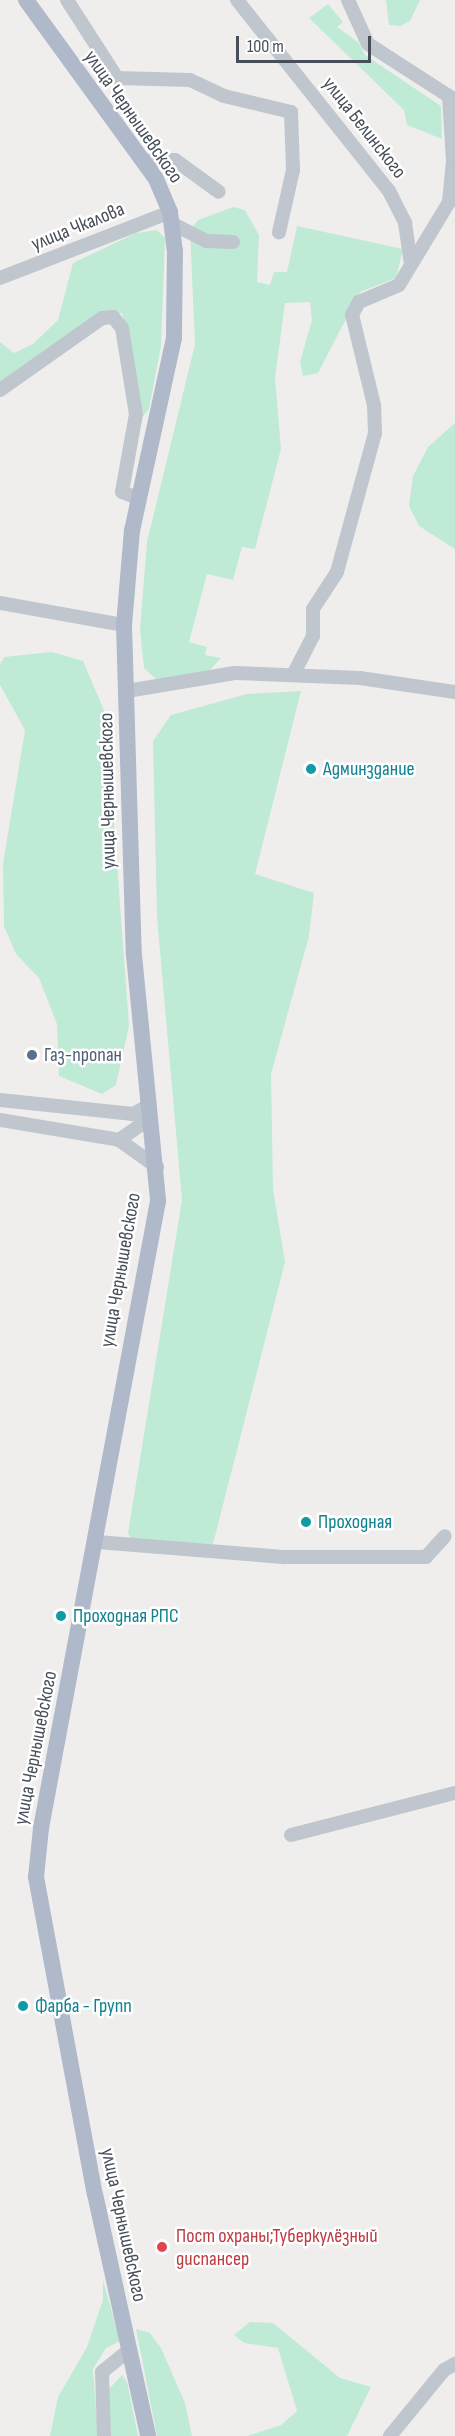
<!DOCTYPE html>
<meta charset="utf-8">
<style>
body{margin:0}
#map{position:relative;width:455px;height:2436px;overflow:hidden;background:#f0eeed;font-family:"Sofia Sans Condensed",sans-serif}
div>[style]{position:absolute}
.green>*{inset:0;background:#bfead6}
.minor>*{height:14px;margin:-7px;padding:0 7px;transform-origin:7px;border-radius:7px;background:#bfc6ce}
.major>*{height:16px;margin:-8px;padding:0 8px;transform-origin:8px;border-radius:8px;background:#afb9ca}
.dots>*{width:16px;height:16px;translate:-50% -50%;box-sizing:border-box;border:3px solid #fff;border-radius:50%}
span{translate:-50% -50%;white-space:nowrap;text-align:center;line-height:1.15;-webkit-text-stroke:5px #fff;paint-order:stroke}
.street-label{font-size:20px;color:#474e59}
.culture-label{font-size:20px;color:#0d838f}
.left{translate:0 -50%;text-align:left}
.service-label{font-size:20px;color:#4e5e75}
.health-label{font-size:20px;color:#be3a42}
.scale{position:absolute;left:236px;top:36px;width:135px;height:27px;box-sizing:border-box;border:3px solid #474e59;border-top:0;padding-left:8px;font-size:18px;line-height:21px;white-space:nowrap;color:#474e59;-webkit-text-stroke:4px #fff;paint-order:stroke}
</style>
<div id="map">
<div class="green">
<i style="clip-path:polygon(386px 0,420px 0,410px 21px,400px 26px,389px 25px)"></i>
<i style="clip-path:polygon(328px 4px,343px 22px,337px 27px,359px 43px,365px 55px,441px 106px,442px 139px,407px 125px,404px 110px,309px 18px)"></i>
<i style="clip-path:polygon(233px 207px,245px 210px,259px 235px,257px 282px,270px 285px,274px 272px,287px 272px,297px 226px,403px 249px,396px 278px,360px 292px,318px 373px,303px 376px,300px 362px,312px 320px,310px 302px,285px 303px,275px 378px,281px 449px,255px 549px,242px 547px,233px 580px,207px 574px,189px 642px,207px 647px,205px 655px,221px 658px,209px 671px,156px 679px,144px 668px,140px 629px,147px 542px,195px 344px,190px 230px,198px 220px)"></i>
<i style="clip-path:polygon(157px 230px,165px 238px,161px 346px,149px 409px,142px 418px,122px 313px,102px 318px,0 390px,0 342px,14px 353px,33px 344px,58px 320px,73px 263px,136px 233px)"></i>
<i style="clip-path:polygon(455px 423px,455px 549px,419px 526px,409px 506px,413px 476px,428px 447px)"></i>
<i style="clip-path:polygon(52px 652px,83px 661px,106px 715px,129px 1026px,116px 1085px,102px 1094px,59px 1076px,57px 1024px,39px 978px,16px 954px,4px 926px,3px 864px,25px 730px,0 685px,0 664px,4px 657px)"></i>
<i style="clip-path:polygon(301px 691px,255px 874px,314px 893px,309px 936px,271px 1074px,273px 1189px,285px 1262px,213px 1544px,132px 1541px,128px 1533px,182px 1200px,157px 917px,153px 741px,171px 715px,247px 694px)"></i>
<i style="clip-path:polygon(103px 2280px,120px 2341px,106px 2348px,93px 2369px,98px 2436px,50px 2436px,58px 2397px,87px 2347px,103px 2300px)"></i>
<i style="clip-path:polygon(250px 2322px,273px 2323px,340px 2378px,371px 2387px,347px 2436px,247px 2436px,281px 2425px,297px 2411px,278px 2348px,244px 2343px,234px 2335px)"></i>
<i style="clip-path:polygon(136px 2329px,150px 2333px,161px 2348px,185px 2403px,192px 2436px,157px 2436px)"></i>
<i style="clip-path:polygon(122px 2375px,127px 2382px,138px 2436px,108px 2436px,107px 2391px)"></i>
</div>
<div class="minor">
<i style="left:67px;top:0;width:93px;rotate:57.3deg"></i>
<i style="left:117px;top:78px;width:73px;rotate:1.6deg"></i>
<i style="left:190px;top:80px;width:38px;rotate:25deg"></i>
<i style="left:224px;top:96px;width:69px;rotate:13.4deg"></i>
<i style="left:291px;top:112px;width:58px;rotate:88deg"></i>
<i style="left:293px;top:170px;width:64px;rotate:102.7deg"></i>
<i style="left:237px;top:0;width:244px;rotate:51.5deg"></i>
<i style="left:389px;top:191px;width:36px;rotate:63deg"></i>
<i style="left:405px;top:223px;width:41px;rotate:81.7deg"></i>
<i style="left:348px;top:0;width:48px;rotate:65.6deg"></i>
<i style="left:368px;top:44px;width:103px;rotate:32.8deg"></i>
<i style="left:143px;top:161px;width:32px;rotate:-2deg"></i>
<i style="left:175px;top:160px;width:54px;rotate:36deg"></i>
<i style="left:173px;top:224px;width:37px;rotate:27deg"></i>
<i style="left:206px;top:241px;width:27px;rotate:2deg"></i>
<i style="left:0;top:278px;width:182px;rotate:-21.2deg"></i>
<i style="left:0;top:390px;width:125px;rotate:-35.2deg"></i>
<i style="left:102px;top:318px;width:11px;rotate:-5deg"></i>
<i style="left:113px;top:317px;width:14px;rotate:51deg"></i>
<i style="left:122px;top:328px;width:87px;rotate:80.8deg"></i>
<i style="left:136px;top:414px;width:79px;rotate:100.2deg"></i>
<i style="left:122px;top:492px;width:17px;rotate:21deg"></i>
<i style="left:0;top:603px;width:126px;rotate:10.1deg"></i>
<i style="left:294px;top:673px;width:42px;rotate:-62.8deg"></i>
<i style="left:313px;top:636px;width:27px;rotate:-90deg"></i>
<i style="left:313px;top:609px;width:44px;rotate:-57deg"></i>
<i style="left:337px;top:572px;width:144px;rotate:-74.7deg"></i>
<i style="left:375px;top:433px;width:28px;rotate:-92deg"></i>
<i style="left:374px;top:405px;width:93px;rotate:-103.7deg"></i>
<i style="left:352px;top:315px;width:15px;rotate:-62deg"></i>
<i style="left:359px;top:302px;width:43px;rotate:-23deg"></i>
<i style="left:399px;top:285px;width:97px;rotate:-58.9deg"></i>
<i style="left:449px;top:202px;width:41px;rotate:-84.4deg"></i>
<i style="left:453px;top:161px;width:65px;rotate:-93.5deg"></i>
<i style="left:127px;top:691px;width:109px;rotate:-9.5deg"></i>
<i style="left:235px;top:673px;width:125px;rotate:2.3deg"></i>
<i style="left:360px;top:678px;width:96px;rotate:8.4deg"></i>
<i style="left:0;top:1100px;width:134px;rotate:6deg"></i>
<i style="left:133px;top:1114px;width:18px;rotate:-29deg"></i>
<i style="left:0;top:1120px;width:121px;rotate:9.5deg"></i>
<i style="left:119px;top:1140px;width:47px;rotate:35.4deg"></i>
<i style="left:119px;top:1140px;width:39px;rotate:-35deg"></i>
<i style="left:97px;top:1542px;width:189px;rotate:4.6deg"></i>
<i style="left:285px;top:1557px;width:141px"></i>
<i style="left:426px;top:1557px;width:28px;rotate:-48deg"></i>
<i style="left:291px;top:1835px;width:169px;rotate:-14.4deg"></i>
<i style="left:104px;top:2436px;width:64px;rotate:-91.8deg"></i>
<i style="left:102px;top:2372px;width:33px;rotate:-39deg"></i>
<i style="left:390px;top:2436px;width:85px;rotate:-50.7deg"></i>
<i style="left:444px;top:2370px;width:13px;rotate:-29deg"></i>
</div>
<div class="major">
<i style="left:26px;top:0;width:221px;rotate:54deg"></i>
<i style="left:156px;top:179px;width:36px;rotate:67deg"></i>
<i style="left:170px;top:212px;width:38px;rotate:83deg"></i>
<i style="left:175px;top:250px;width:88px;rotate:90.7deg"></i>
<i style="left:174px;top:338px;width:197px;rotate:102.3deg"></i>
<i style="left:132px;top:530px;width:95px;rotate:94.8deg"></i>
<i style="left:124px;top:625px;width:330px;rotate:88.3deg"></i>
<i style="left:134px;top:955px;width:247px;rotate:84.4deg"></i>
<i style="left:158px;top:1201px;width:638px;rotate:100.57deg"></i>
<i style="left:41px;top:1828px;width:49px;rotate:95.8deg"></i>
<i style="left:36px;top:1877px;width:322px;rotate:79.5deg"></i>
<i style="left:95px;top:2194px;width:248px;rotate:77.6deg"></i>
</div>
<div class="dots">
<i style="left:311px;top:769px;background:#0f9aa8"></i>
<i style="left:32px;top:1055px;background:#5c6f8a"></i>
<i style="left:306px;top:1522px;background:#0f9aa8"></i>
<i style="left:61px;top:1616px;background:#0f9aa8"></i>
<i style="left:23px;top:2006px;background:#0f9aa8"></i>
<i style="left:162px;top:2247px;background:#e0444e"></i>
</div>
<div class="street-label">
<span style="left:133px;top:117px;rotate:55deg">улица Чернышевского</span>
<span style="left:364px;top:128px;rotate:52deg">улица Белинского</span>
<span style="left:78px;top:227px;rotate:-22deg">улица Чкалова</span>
<span style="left:108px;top:791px;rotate:-91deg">улица Чернышевского</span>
<span style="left:121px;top:1270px;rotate:-80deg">улица Чернышевского</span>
<span style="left:36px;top:1748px;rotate:-79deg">улица Чернышевского</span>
<span style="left:123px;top:2225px;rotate:78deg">улица Чернышевского</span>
</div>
<div class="culture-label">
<span class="left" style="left:323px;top:769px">Админздание</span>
<span class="left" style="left:318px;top:1522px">Проходная</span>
<span class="left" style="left:73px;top:1616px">Проходная РПС</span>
<span class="left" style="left:35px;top:2006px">Фарба - Групп</span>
</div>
<div class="service-label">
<span class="left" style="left:44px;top:1055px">Газ-пропан</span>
</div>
<div class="health-label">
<span class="left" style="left:176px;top:2248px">Пост охраны;Туберкулёзный<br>диспансер</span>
</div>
<div class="scale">100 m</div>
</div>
